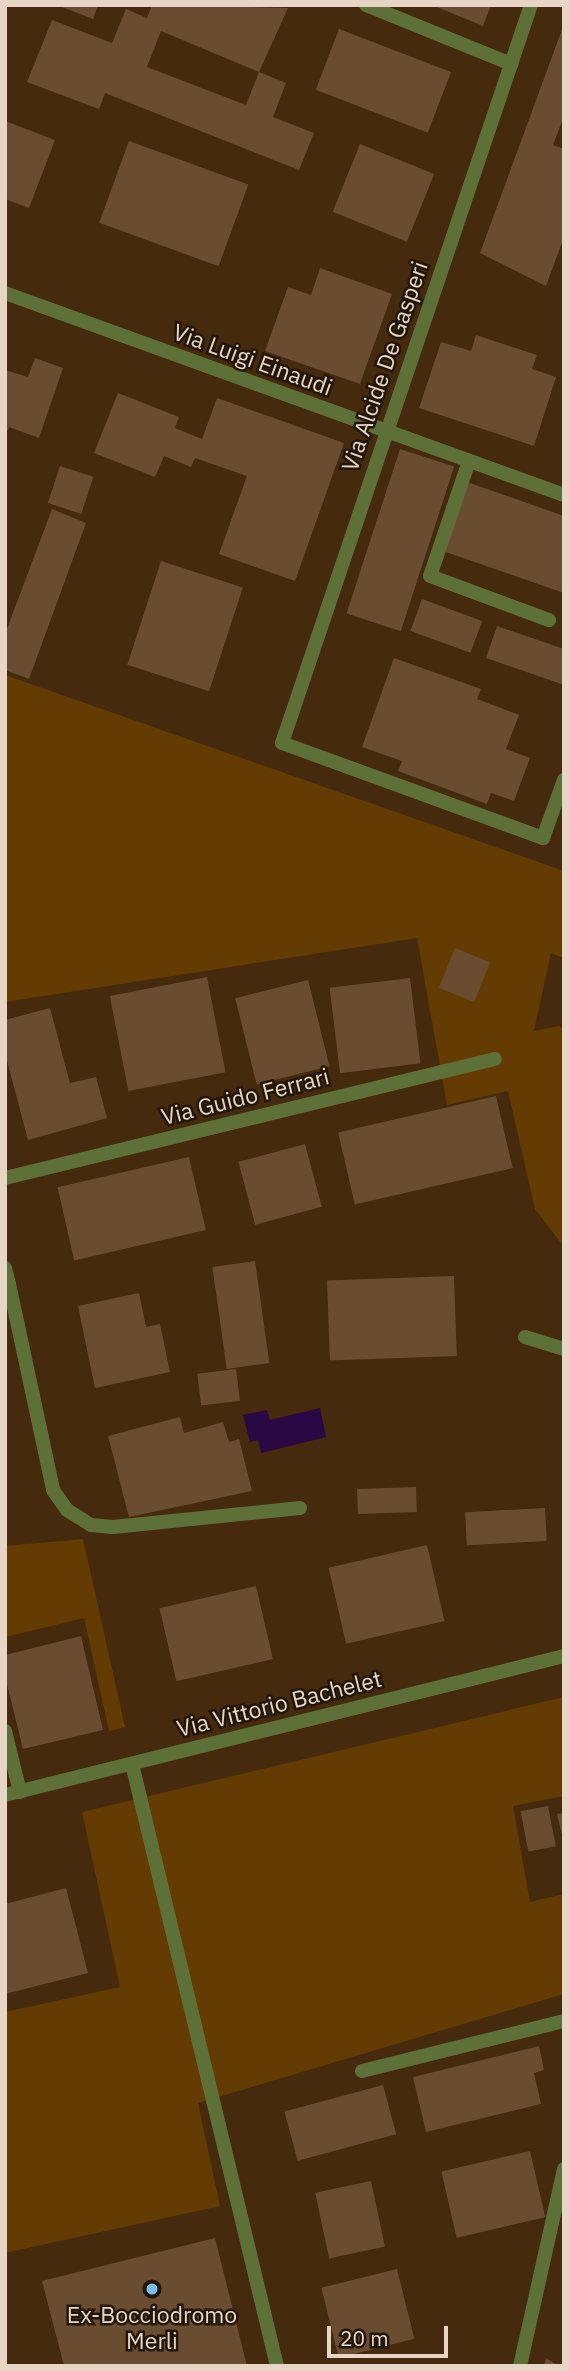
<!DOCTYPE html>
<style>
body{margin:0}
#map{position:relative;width:569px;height:2371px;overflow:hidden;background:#452a0d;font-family:"IBM Plex Sans",sans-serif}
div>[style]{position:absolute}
.green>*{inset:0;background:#653b04}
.water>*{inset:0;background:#290843}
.building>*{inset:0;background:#6a4d30;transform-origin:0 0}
.lane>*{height:14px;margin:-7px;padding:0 7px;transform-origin:7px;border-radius:7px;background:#5d7037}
.street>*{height:14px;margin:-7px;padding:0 7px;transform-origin:7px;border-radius:7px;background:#5d7037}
.dots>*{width:19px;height:19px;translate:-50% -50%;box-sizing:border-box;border:4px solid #22160a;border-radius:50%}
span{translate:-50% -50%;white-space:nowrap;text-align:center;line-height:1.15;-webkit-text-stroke:5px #22160a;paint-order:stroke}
.street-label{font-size:23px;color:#e7d6c6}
.poi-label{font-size:23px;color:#e7d6c6}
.frame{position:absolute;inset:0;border:7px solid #e7d6c6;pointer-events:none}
.scale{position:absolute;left:327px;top:2326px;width:121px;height:32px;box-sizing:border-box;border:4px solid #e7d6c6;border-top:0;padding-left:9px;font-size:21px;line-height:24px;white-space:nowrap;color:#e7d6c6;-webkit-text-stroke:5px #22160a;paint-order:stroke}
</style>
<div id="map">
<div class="green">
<i style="clip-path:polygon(5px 675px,564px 871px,564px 958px,551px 953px,534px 1031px,559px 1026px,564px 1030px,564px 1247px,535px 1209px,508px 1091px,447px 1105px,417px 938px,5px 1002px)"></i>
<i style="clip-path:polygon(83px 1539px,125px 1727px,109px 1731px,84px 1618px,5px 1637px,5px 1546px)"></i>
<i style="clip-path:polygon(564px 1697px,564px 1796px,513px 1806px,530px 1902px,564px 1894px,564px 1994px,198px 2103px,220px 2206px,5px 2253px,5px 2012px,120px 1987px,82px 1812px)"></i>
</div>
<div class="water">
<i style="clip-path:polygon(320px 1408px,326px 1437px,261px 1453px,258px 1440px,250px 1442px,243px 1415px,267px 1410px,270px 1420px)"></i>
</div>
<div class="building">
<i style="clip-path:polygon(57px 5px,98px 5px,93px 19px)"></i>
<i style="clip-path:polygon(152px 5px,288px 8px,259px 72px,161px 31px,147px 67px,246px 105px,259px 72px,286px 83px,273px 117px,314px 133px,299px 170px,105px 93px,99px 109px,27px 82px,52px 20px,112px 43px,126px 9px,147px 18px)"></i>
<i style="clip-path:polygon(432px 5px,491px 5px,483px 26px)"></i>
<i style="clip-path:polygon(564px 24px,564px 116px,553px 145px,564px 149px,564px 237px,546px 286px,480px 253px)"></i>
<i style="left:339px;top:29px;width:120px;height:65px;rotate:21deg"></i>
<i style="clip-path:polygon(5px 121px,55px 140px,29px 208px,5px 199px)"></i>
<i style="left:129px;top:141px;width:127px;height:87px;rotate:20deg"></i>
<i style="left:360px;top:144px;width:80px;height:73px;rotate:22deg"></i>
<i style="clip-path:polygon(320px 268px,392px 294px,360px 384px,265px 351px,288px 287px,311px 295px)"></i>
<i style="clip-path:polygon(476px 335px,537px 355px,532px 369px,556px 377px,534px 446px,419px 408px,441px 342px,471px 351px)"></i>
<i style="clip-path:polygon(35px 358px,63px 368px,39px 438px,9px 427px,5px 436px,5px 370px,28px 377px)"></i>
<i style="clip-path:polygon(118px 393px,179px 417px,175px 428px,202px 439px,217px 398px,344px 443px,295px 581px,219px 554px,247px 476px,195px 458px,191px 467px,164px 456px,155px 477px,94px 453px)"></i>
<i style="left:400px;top:449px;width:57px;height:173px;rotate:18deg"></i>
<i style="left:60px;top:466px;width:35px;height:39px;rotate:18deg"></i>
<i style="clip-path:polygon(467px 482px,564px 516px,564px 593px,443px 551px)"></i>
<i style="clip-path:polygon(52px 509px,86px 523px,29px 679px,5px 670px,5px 634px)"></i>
<i style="left:161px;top:561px;width:86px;height:109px;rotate:18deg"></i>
<i style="left:422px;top:599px;width:64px;height:34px;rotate:20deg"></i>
<i style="clip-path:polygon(497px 626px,564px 649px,564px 685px,486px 658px)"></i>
<i style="clip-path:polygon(394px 658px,481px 689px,477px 699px,519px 715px,506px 749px,530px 758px,514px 801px,491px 793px,487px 804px,398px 771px,402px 761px,362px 747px)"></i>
<i style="left:455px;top:948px;width:38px;height:43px;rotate:22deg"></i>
<i style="left:207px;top:977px;width:97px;height:99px;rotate:79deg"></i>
<i style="left:410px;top:978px;width:86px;height:81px;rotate:83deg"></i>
<i style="left:308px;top:980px;width:89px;height:75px;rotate:76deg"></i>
<i style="clip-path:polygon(50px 1008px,70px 1083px,96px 1077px,107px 1118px,28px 1140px,5px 1053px,5px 1020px)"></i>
<i style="left:496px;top:1096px;width:74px;height:162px;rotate:77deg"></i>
<i style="left:305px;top:1144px;width:65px;height:69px;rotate:75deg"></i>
<i style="left:189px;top:1157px;width:75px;height:135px;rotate:77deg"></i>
<i style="left:255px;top:1261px;width:103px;height:43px;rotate:82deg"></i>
<i style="left:454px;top:1276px;width:80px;height:127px;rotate:88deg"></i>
<i style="clip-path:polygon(139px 1293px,146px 1327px,160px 1324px,170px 1372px,95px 1388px,78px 1306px)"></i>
<i style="left:236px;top:1369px;width:32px;height:39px;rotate:83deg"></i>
<i style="clip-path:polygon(180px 1417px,184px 1433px,223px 1422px,229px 1442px,239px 1439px,252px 1491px,129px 1517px,108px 1436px)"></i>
<i style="left:416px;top:1487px;width:25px;height:59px;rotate:88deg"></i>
<i style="left:545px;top:1508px;width:33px;height:80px;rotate:87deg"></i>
<i style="left:427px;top:1545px;width:78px;height:101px;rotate:77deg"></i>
<i style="left:256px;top:1586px;width:75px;height:99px;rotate:77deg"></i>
<i style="clip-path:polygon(81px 1636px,103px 1730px,23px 1749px,5px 1676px,5px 1655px)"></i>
<i style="left:548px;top:1806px;width:41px;height:28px;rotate:79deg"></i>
<i style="clip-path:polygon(564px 1813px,564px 1839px,563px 1839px,557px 1814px)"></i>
<i style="clip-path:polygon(66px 1888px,88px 1973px,5px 1994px,5px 1904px)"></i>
<i style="clip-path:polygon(539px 2046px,544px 2070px,534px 2073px,541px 2104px,426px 2132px,413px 2077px)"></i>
<i style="left:383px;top:2085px;width:51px;height:102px;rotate:75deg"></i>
<i style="left:530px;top:2151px;width:68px;height:91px;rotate:77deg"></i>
<i style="left:371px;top:2181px;width:67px;height:57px;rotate:78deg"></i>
<i style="clip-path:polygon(215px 2238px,247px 2366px,64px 2366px,42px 2281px)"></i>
<i style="left:397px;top:2269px;width:72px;height:78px;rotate:76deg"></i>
<i style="clip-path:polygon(546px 2358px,559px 2366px,544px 2366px)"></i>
</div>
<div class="lane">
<i style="left:469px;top:461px;width:121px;rotate:108.7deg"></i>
<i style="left:430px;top:576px;width:127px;rotate:20.3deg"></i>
<i style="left:282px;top:743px;width:278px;rotate:20deg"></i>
<i style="left:543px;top:838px;width:62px;rotate:-70.1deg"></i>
<i style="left:9px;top:1284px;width:211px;rotate:77.9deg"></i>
<i style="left:53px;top:1490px;width:24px;rotate:55deg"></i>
<i style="left:67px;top:1510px;width:28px;rotate:32deg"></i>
<i style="left:91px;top:1525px;width:22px;rotate:5deg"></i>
<i style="left:113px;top:1527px;width:188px;rotate:-5.8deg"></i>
<i style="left:525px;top:1337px;width:41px;rotate:17.1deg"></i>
<i style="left:5px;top:1731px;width:63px;rotate:76.2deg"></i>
<i style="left:362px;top:2071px;width:208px;rotate:-13.9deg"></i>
</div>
<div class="street">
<i style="left:366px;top:5px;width:157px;rotate:22.1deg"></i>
<i style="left:5px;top:293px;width:594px;rotate:19.87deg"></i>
<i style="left:282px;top:743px;width:779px;rotate:-71.36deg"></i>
<i style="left:5px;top:1178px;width:504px;rotate:-13.65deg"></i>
<i style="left:5px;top:1268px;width:16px;rotate:76deg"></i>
<i style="left:132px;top:1764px;width:619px;rotate:76.46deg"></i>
<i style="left:5px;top:1795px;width:576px;rotate:-13.96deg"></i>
<i style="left:520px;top:2366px;width:202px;rotate:-77.4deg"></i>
</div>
<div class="dots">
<i style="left:152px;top:2289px;background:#7abff8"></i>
</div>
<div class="street-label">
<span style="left:253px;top:359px;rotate:20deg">Via Luigi Einaudi</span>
<span style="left:384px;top:366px;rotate:-71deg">Via Alcide De Gasperi</span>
<span style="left:245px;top:1096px;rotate:-14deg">Via Guido Ferrari</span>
<span style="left:279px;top:1703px;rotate:-14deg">Via Vittorio Bachelet</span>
</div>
<div class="poi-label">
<span style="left:152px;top:2327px">Ex-Bocciodromo<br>Merli</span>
</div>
<div class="frame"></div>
<div class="scale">20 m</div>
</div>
